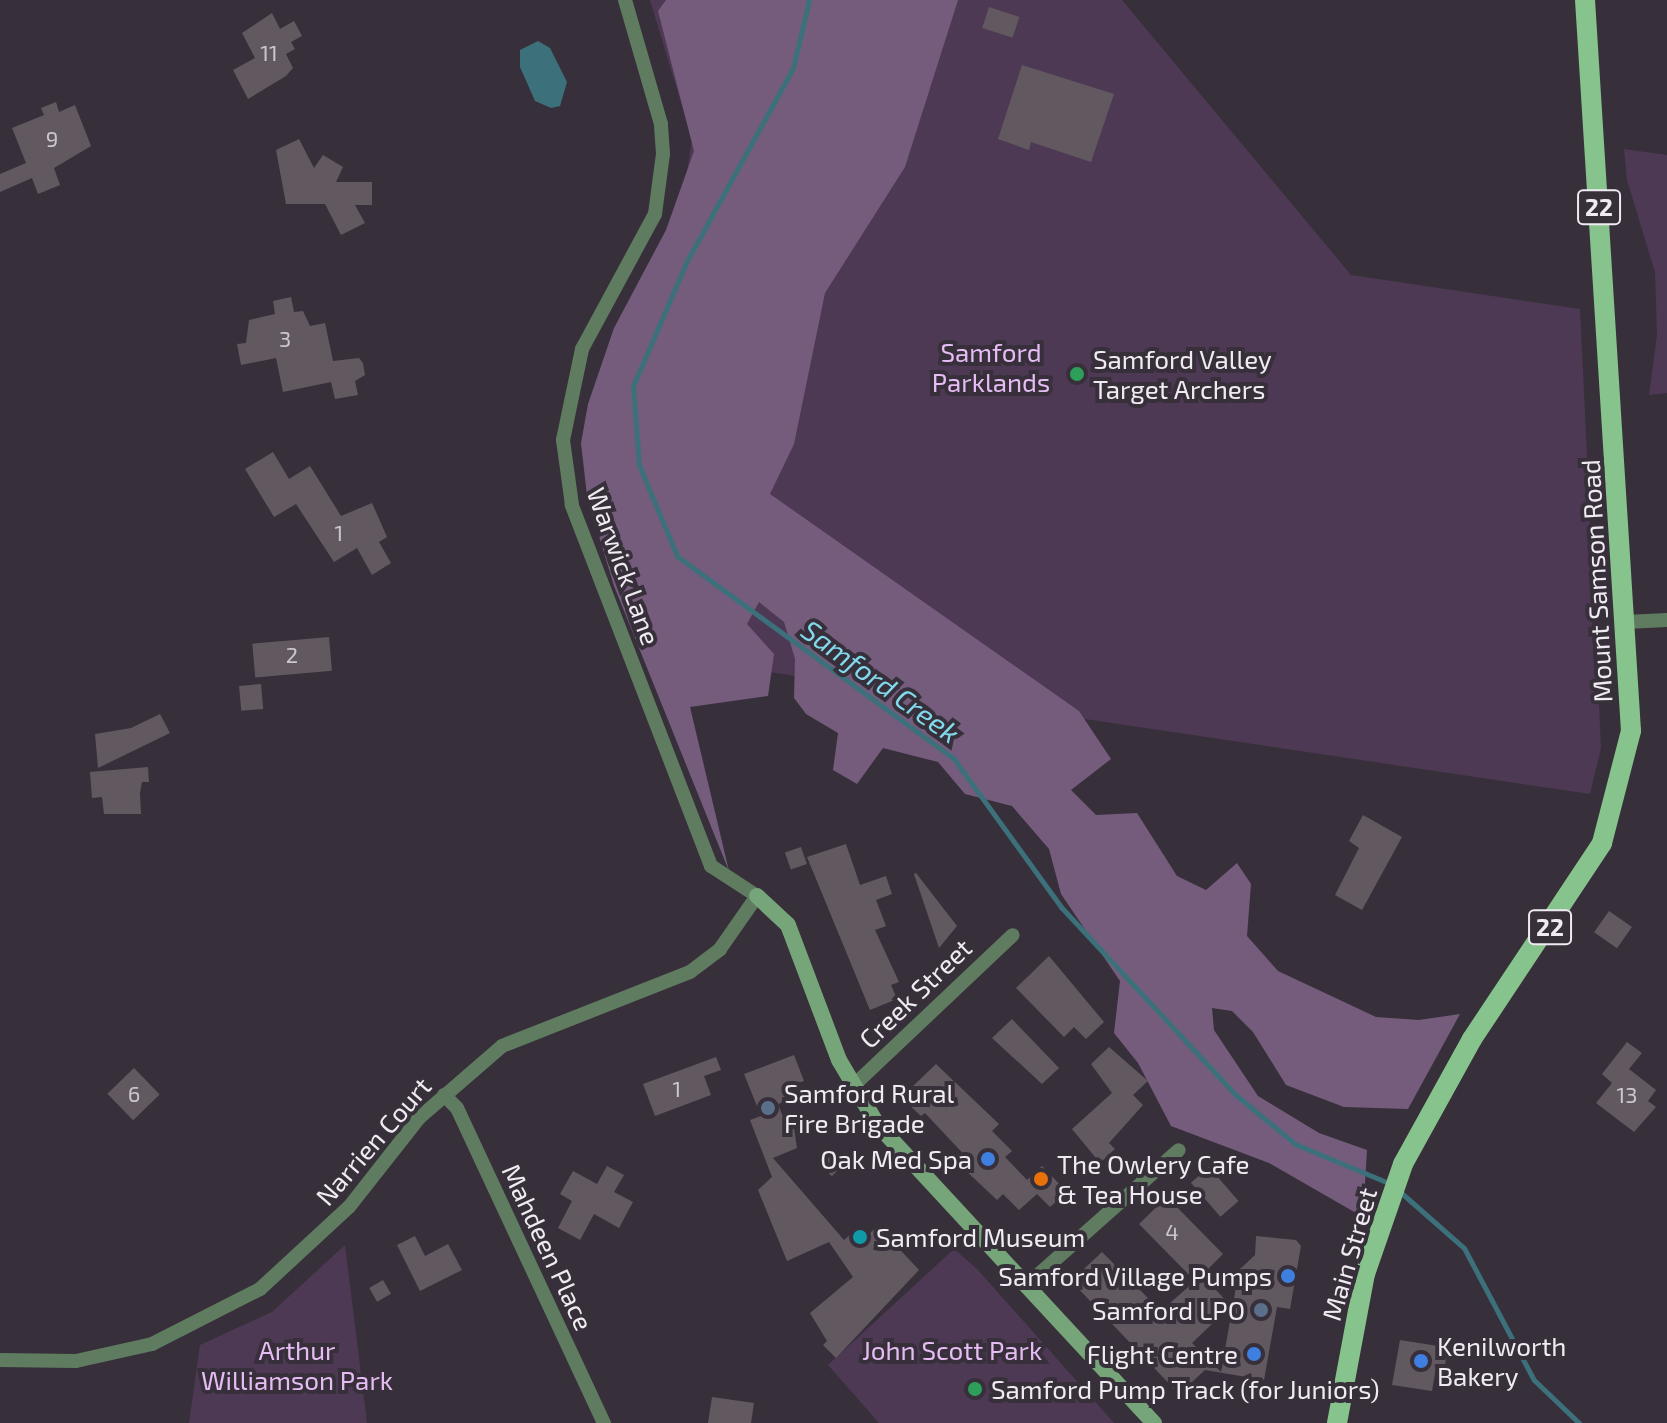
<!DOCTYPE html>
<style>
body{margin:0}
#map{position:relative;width:1667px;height:1423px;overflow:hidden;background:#37303a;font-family:"Exo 2",sans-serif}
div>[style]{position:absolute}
.green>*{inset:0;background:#4e3955}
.forest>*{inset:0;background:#755c7d}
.water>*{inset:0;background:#3c707b}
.stream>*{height:5px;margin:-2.5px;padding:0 2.5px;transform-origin:2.5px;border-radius:2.5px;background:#3c707b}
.building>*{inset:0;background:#625860;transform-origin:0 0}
.street>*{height:14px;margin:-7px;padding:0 7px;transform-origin:7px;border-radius:7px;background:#5f7c61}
.secondary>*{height:16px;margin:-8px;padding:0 8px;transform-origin:8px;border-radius:8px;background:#76a57a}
.primary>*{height:20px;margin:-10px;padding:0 10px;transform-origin:10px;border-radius:10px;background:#87c48d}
.dots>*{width:22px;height:22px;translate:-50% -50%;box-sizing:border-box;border:4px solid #37303a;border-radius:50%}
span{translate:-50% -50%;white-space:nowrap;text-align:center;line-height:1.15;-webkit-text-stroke:8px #37303a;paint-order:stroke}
.number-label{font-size:22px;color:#ccc6ce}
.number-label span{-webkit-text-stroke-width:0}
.shield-label span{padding:2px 6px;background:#37303a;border:2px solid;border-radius:6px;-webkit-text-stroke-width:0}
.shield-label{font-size:24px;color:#f0ebf2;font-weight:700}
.park-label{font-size:26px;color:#e6bcf4}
.poi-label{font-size:26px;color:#f0ebf2}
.left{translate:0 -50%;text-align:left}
.right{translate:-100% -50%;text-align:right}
.street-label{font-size:26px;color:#f0ebf2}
.water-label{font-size:28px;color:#82d9ec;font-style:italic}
</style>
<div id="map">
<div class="green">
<i style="clip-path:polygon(650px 0,1122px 0,1351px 275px,1580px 309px,1601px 748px,1590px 794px,674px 658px,675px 253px,692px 139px)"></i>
<i style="clip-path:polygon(1624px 149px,1667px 155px,1667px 393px,1649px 395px,1657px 335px,1655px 272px,1627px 180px)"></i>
<i style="clip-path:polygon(345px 1245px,367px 1423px,189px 1423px,200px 1345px,272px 1312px)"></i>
<i style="clip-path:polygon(954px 1249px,977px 1269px,1114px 1423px,879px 1423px,828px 1365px)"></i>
</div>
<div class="forest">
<i style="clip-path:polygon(666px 0,958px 0,905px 167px,825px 293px,794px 444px,770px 494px,1079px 711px,1111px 759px,1071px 790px,1096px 815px,1137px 813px,1177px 876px,1206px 890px,1237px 863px,1251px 884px,1247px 936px,1278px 971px,1376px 1017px,1419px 1020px,1460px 1014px,1408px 1109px,1344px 1107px,1286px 1085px,1253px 1032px,1232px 1011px,1212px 1008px,1214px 1030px,1258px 1096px,1319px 1133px,1367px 1150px,1363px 1217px,1269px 1163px,1171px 1126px,1138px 1063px,1114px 1033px,1120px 981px,1061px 894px,1049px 849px,1012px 806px,965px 794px,938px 762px,883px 748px,857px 784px,833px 770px,838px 733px,806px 714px,794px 698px,795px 659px,784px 622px,759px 602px,747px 624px,774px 654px,768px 696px,690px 707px,729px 871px,614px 586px,587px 496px,581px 443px,588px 404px,614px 328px,666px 230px,694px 151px,658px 11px)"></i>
</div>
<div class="water">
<i style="clip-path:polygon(538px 41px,550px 48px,567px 82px,560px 106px,551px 108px,535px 101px,520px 67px,520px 50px)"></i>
</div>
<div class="stream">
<i style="left:809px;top:0;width:70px;rotate:103.2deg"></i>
<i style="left:793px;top:68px;width:222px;rotate:118.8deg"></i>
<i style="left:686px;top:263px;width:134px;rotate:113.3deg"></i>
<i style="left:633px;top:386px;width:79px;rotate:85.7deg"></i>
<i style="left:639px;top:465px;width:99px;rotate:67.3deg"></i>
<i style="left:677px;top:556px;width:343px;rotate:36.2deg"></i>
<i style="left:954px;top:759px;width:183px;rotate:54.1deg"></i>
<i style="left:1061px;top:907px;width:257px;rotate:47.1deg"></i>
<i style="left:1236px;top:1095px;width:77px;rotate:39.7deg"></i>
<i style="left:1295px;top:1144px;width:104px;rotate:22.6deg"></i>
<i style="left:1398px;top:1190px;width:88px;rotate:41.3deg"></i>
<i style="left:1464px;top:1248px;width:149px;rotate:62.1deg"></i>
<i style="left:1534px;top:1380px;width:62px;rotate:43.7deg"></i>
</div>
<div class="building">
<i style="left:989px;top:7px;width:32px;height:22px;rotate:18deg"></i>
<i style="clip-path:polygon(272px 13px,280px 29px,294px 21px,302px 36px,291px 42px,295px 49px,286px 54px,293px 68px,286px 76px,248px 99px,233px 70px,255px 58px,242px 33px)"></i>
<i style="clip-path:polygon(1022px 65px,1114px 94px,1091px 162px,1031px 142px,1029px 150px,998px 139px)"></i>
<i style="clip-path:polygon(56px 102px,59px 112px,75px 105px,91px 146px,54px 168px,60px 185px,38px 194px,32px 178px,0 192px,0 174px,26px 163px,12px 128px,44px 115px,41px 108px)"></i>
<i style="clip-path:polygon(299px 139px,314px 168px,323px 155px,343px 167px,336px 182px,372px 182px,372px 205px,355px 205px,365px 223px,341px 235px,325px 204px,286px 204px,276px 150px)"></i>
<i style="clip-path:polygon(291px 297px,294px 312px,303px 311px,310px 326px,325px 323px,333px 361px,359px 358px,363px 363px,365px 375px,355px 381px,358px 395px,335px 399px,331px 382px,283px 392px,276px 358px,241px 365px,237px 344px,246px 343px,249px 320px,275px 314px,273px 301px)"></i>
<i style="clip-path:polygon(273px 452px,289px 479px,310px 466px,341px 516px,372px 503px,387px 537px,379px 542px,391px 563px,372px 575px,357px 548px,334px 562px,296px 504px,274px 517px,245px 469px)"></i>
<i style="left:329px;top:637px;width:34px;height:77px;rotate:85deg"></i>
<i style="left:261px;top:684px;width:25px;height:22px;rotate:85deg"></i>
<i style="clip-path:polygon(160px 714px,170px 733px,98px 768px,95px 734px,131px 728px)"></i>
<i style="clip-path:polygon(148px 767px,149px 782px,142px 782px,140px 793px,141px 814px,104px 814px,102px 797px,92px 798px,90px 772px)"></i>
<i style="clip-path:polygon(1363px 815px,1402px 837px,1362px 910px,1335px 895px,1359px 848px,1349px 841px)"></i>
<i style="clip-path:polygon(846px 844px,860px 885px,886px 876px,892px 894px,876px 900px,886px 926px,875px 930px,899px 982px,891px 985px,897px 999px,870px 1010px,807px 857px)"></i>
<i style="left:801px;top:847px;width:18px;height:17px;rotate:71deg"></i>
<i style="clip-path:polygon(916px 873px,957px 926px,939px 948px,914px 874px)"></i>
<i style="left:1609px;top:911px;width:28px;height:26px;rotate:35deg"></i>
<i style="clip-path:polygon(1049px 956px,1104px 1022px,1086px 1039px,1074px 1027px,1064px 1037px,1016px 988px)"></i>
<i style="clip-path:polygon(1012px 1019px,1059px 1068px,1042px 1084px,992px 1038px)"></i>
<i style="clip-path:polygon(1627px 1042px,1642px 1053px,1629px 1069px,1656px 1090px,1648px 1101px,1656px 1107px,1634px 1132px,1596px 1103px,1612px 1083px,1602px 1074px)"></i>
<i style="clip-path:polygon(1109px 1047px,1148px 1081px,1133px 1095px,1143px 1105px,1109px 1143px,1115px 1149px,1100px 1163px,1072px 1129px,1112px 1093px,1091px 1064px)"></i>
<i style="clip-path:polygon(794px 1055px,804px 1081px,789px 1087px,794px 1098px,778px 1104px,788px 1130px,794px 1128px,797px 1148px,773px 1158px,844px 1240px,852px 1233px,860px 1242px,878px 1226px,919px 1270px,836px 1358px,823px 1345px,827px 1341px,810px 1313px,853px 1277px,829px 1242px,787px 1261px,758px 1190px,772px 1177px,750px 1120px,761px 1116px,744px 1074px)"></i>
<i style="clip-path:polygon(716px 1057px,721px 1070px,704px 1076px,711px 1095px,655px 1116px,643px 1084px)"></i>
<i style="clip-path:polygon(936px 1064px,999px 1124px,992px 1131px,1012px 1151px,1005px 1157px,1027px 1180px,1042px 1166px,1067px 1192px,1050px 1207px,1037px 1194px,1019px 1210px,1003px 1194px,997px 1200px,963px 1168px,970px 1161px,925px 1113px,921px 1116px,908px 1104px,919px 1093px,912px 1087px)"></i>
<i style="left:134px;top:1068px;width:37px;height:37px;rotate:46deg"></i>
<i style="left:829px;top:1155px;width:17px;height:13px;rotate:45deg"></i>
<i style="clip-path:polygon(607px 1166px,624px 1175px,614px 1192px,633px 1202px,619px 1228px,594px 1214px,580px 1240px,558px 1228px,572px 1201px,560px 1194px,573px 1171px,597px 1184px)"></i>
<i style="left:1209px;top:1167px;width:45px;height:24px;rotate:49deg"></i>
<i style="clip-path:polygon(1167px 1197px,1223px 1254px,1202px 1275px,1231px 1306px,1192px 1343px,1221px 1372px,1239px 1270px,1255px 1255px,1256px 1236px,1296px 1240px,1301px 1246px,1290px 1309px,1277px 1307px,1264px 1380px,1205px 1370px,1179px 1394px,1071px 1281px,1102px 1252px,1161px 1311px,1195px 1281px,1139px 1224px)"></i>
<i style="clip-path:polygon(415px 1236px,425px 1256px,448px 1244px,462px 1270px,420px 1291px,397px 1245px)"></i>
<i style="left:383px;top:1280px;width:16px;height:16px;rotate:60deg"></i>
<i style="clip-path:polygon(1400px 1340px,1438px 1346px,1437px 1353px,1447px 1354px,1444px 1370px,1436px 1368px,1432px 1391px,1392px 1385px)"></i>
<i style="clip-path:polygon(712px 1397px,754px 1403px,751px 1423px,708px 1423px)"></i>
</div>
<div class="street">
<i style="left:1626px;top:622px;width:41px;rotate:-2.8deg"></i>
<i style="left:852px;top:1087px;width:221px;rotate:-43.4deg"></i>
<i style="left:444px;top:1095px;width:18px;rotate:45deg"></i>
<i style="left:457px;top:1108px;width:348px;rotate:65deg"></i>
<i style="left:1029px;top:1283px;width:200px;rotate:-41.6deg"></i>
<i style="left:0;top:1360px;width:76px;rotate:0.8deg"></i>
<i style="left:76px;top:1361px;width:78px;rotate:-12.6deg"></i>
<i style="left:152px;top:1344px;width:121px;rotate:-27deg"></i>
<i style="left:260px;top:1289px;width:121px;rotate:-42.7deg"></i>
<i style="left:349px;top:1207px;width:113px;rotate:-51.8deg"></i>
<i style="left:419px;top:1118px;width:110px;rotate:-40.9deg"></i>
<i style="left:502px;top:1046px;width:202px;rotate:-21.5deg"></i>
<i style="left:690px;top:972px;width:38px;rotate:-37deg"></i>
<i style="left:720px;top:949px;width:65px;rotate:-55.1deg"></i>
<i style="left:757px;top:896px;width:55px;rotate:-146.9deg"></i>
<i style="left:711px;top:866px;width:387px;rotate:-111.1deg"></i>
<i style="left:572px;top:505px;width:66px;rotate:-97.9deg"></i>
<i style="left:563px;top:440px;width:93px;rotate:-78.2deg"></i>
<i style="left:582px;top:349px;width:153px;rotate:-61.6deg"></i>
<i style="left:655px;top:214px;width:61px;rotate:-82.4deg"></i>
<i style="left:663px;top:154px;width:30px;rotate:-94deg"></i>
<i style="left:661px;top:124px;width:129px;rotate:-106.2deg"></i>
</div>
<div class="secondary">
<i style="left:757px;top:896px;width:42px;rotate:43.1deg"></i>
<i style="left:788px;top:925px;width:144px;rotate:69.3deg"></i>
<i style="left:839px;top:1060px;width:74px;rotate:59.3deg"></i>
<i style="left:877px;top:1124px;width:408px;rotate:47.2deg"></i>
</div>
<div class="primary">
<i style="left:1337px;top:1423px;width:152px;rotate:-79.4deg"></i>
<i style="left:1365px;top:1274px;width:116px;rotate:-70.9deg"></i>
<i style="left:1403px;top:1164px;width:143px;rotate:-61.1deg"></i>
<i style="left:1472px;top:1039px;width:235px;rotate:-56.4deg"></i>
<i style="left:1602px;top:843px;width:116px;rotate:-75.5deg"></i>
<i style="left:1631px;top:731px;width:732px;rotate:-93.6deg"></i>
</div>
<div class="dots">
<i style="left:1077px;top:374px;background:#2e9e5b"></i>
<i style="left:768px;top:1108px;background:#5c6f8a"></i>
<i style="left:988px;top:1159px;background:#3f7fe0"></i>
<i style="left:1041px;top:1179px;background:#e8710a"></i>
<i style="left:860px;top:1237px;background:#0f9aa8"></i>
<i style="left:1288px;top:1276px;background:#3f7fe0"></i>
<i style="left:1261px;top:1310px;background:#5c6f8a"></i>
<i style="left:1254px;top:1354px;background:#3f7fe0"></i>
<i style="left:1421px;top:1361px;background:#3f7fe0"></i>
<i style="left:975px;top:1389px;background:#2e9e5b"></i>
</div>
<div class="number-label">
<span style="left:269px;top:53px">11</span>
<span style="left:52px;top:139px">9</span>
<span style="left:285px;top:339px">3</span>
<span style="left:339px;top:533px">1</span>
<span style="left:292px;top:655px">2</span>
<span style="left:677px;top:1089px">1</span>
<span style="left:134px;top:1094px">6</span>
<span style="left:1627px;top:1095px">13</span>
<span style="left:1172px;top:1232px">4</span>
</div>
<div class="shield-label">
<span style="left:1599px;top:207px">22</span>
<span style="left:1550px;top:927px">22</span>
</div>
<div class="park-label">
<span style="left:991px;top:367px">Samford<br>Parklands</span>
<span style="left:297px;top:1365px">Arthur<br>Williamson Park</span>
<span style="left:952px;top:1350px">John Scott Park</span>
</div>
<div class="poi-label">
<span class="left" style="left:1093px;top:374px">Samford Valley<br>Target Archers</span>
<span class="left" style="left:784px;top:1108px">Samford Rural<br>Fire Brigade</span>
<span class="right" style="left:972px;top:1159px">Oak Med Spa</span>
<span class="left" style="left:1057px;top:1179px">The Owlery Cafe<br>&amp; Tea House</span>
<span class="left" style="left:876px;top:1237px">Samford Museum</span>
<span class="right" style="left:1272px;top:1276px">Samford Village Pumps</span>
<span class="right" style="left:1245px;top:1310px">Samford LPO</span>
<span class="left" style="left:1437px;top:1361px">Kenilworth<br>Bakery</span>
<span class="right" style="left:1238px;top:1354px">Flight Centre</span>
<span class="left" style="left:991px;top:1389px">Samford Pump Track (for Juniors)</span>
</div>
<div class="street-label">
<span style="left:624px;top:566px;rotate:70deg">Warwick Lane</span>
<span style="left:1596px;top:581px;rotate:-93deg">Mount Samson Road</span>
<span style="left:915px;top:993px;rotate:-44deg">Creek Street</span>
<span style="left:373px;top:1141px;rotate:-49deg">Narrien Court</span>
<span style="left:548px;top:1247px;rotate:65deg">Mahdeen Place</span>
<span style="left:1349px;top:1254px;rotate:-74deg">Main Street</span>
</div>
<div class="water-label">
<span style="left:881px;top:681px;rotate:36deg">Samford Creek</span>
</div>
</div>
